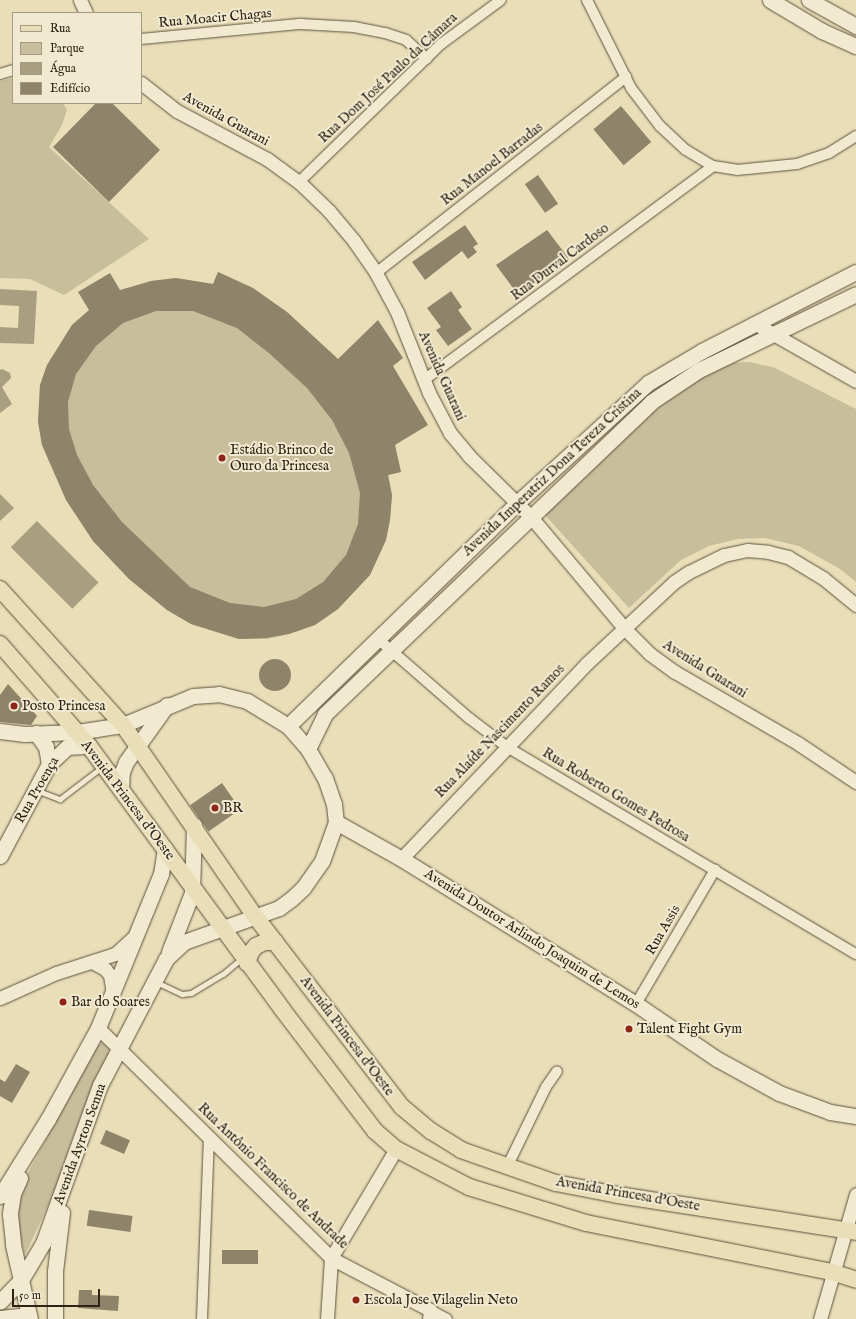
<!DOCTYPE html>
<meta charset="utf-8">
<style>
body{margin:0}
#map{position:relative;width:856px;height:1319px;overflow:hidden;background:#e9deb8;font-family:"IM FELL English",serif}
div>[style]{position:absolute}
.green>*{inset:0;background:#c9be9c}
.water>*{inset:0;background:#a99e80;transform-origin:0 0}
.building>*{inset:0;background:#8f8469;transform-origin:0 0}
.round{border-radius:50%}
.roads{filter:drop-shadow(0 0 1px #5c513d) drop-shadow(0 0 1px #5c513d)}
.service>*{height:5px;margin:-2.5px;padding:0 2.5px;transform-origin:2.5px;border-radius:2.5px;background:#f1ead1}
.minor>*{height:10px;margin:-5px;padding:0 5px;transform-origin:5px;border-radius:5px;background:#f1ead1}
.tertiary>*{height:13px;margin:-6.5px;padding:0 6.5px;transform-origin:6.5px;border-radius:6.5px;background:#f1ead1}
.secondary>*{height:15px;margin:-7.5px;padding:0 7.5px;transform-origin:7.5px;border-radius:7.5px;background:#f1ead1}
.primary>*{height:16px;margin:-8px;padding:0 8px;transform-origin:8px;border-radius:8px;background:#e9deb8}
.dots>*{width:11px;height:11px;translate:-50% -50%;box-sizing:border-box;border:2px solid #f1ead1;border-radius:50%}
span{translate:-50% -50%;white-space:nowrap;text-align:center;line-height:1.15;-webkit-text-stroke:4px #f1ead1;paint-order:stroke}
.street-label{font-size:14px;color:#2d2214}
.poi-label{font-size:14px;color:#2d2214}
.left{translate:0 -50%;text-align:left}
.legend{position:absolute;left:12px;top:12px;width:130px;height:92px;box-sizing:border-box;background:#f1ead1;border:1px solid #a39a85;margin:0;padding:5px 7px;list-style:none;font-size:12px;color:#2d2214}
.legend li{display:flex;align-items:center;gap:8px;height:20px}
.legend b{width:20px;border:1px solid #a39a85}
.scale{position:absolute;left:12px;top:1289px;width:88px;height:18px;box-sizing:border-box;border:2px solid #2d2214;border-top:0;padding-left:5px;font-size:12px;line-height:14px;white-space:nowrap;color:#2d2214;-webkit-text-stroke:3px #f1ead1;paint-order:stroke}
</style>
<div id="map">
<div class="green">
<i style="clip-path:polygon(13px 78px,13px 103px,63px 103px,67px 110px,62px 125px,49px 147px,149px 239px,64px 295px,30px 279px,0 278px,0 81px)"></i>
<i style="clip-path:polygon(218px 272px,253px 288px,287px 312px,338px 359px,381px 419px,395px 445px,401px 472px,388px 475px,392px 495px,390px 519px,386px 540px,370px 575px,338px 609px,315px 625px,289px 634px,267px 639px,239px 639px,191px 624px,167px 610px,129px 579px,93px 541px,66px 500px,42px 445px,38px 422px,40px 385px,47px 365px,72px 325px,106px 296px,151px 281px,176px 278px,213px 284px)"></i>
<i style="clip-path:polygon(749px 362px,773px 367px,856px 409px,856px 582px,840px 569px,799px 546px,765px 538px,738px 539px,709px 546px,681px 560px,629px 608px,545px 515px,641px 418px,680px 389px,728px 363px)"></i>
<i style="clip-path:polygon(103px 1043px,109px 1048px,108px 1055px,70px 1145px,55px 1191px,25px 1255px,18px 1228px,19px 1201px,26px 1176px,97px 1045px)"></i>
</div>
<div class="water">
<i style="clip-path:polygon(0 289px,37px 291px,34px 344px,0 343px,0 327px,18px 328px,19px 306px,0 305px)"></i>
<i style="clip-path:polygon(2px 369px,10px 373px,11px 378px,2px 387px,12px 404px,0 413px,0 370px)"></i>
<i style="clip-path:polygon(0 494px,14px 508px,0 521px)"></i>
<i style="left:37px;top:521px;width:87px;height:37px;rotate:45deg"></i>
</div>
<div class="building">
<i style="clip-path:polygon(96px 103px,112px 103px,160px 150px,109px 202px,53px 147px)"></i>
<i style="left:621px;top:106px;width:47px;height:36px;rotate:50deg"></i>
<i style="left:538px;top:175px;width:35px;height:16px;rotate:55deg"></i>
<i style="clip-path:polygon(465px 225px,478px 244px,473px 247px,477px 252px,468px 259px,462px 251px,425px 280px,412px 262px)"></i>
<i style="clip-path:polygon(547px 230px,570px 260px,556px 271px,554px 268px,518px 295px,496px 265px)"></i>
<i style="clip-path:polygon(evenodd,218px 272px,253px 288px,287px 312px,338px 359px,378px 320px,403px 358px,393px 366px,428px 425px,395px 445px,401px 472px,388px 475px,392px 495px,390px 520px,386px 540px,370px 575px,338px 609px,315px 625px,289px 634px,267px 638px,239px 639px,191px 624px,167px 610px,129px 579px,93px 541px,66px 500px,42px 445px,38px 422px,40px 385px,47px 365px,72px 325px,89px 310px,78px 292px,110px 273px,120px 290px,151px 281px,176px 278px,213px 284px,218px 272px,156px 311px,193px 311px,237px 328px,270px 354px,307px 388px,332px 420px,349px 453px,360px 493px,358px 524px,346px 555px,323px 582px,296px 599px,264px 607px,230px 603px,190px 587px,122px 522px,93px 485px,77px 455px,69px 429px,68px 402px,76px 374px,96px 346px,123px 323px,156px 311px)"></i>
<i style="clip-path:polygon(451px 291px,462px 307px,458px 310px,472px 329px,448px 346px,436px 330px,441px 327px,427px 308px)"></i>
<i class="round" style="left:259px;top:659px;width:32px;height:32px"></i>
<i style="clip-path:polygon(8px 684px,37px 716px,31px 725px,0 722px,0 695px)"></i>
<i style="left:222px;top:783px;width:32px;height:39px;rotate:55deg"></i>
<i style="clip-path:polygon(16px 1064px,30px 1072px,12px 1103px,0 1096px,0 1079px,5px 1082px)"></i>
<i style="left:106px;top:1130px;width:26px;height:15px;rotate:23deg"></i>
<i style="left:89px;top:1210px;width:44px;height:16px;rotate:8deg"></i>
<i style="left:222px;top:1250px;width:36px;height:14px"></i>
<i style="clip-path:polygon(79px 1290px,92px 1290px,92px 1295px,119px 1296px,118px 1311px,78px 1308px)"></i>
</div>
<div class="roads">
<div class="service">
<i style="left:36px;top:790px;width:26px;rotate:21deg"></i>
<i style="left:60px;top:799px;width:53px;rotate:-37.3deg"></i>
<i style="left:156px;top:982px;width:29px;rotate:25deg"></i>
<i style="left:182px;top:994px;width:9px;rotate:-6deg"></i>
<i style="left:191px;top:993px;width:37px;rotate:-31deg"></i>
<i style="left:223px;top:974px;width:25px;rotate:-40deg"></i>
</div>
<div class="minor">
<i style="left:587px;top:0;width:98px;rotate:63.4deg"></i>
<i style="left:631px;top:88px;width:48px;rotate:52.7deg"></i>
<i style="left:660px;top:126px;width:35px;rotate:43deg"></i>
<i style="left:686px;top:150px;width:31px;rotate:31deg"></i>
<i style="left:713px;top:166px;width:24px;rotate:9deg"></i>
<i style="left:737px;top:170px;width:60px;rotate:-5.7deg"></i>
<i style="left:797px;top:164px;width:34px;rotate:-19deg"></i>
<i style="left:829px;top:153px;width:32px;rotate:-32deg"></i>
<i style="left:141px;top:39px;width:161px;rotate:-5.4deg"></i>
<i style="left:301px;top:24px;width:53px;rotate:3.2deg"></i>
<i style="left:354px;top:27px;width:32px;rotate:11deg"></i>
<i style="left:385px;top:33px;width:22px;rotate:18deg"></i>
<i style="left:406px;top:40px;width:28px;rotate:42deg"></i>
<i style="left:0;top:74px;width:14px;rotate:-17deg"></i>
<i style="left:299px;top:182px;width:198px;rotate:-44.2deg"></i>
<i style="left:441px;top:44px;width:74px;rotate:-36.3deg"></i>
<i style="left:376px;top:273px;width:318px;rotate:-38.1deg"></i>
<i style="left:424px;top:380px;width:360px;rotate:-36.5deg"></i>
<i style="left:378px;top:639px;width:121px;rotate:41deg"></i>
<i style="left:469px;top:718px;width:48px;rotate:37.3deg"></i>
<i style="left:507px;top:747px;width:406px;rotate:30.7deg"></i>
<i style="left:636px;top:1004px;width:156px;rotate:-59.5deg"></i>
<i style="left:507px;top:1167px;width:89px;rotate:-64deg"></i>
<i style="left:546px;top:1087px;width:19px;rotate:-55deg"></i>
<i style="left:430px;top:1310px;width:19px;rotate:28deg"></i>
<i style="left:202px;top:1319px;width:182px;rotate:-87.8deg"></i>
</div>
<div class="tertiary">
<i style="left:80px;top:0;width:14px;rotate:65deg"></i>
<i style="left:141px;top:83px;width:46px;rotate:37.9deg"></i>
<i style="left:177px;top:111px;width:102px;rotate:28.1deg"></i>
<i style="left:267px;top:159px;width:39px;rotate:36deg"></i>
<i style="left:299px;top:182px;width:42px;rotate:44deg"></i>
<i style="left:329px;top:211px;width:39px;rotate:50deg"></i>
<i style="left:354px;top:241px;width:39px;rotate:55deg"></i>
<i style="left:376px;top:273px;width:44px;rotate:61.7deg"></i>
<i style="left:397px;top:312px;width:87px;rotate:68.4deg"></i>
<i style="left:429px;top:393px;width:45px;rotate:62.3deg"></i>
<i style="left:450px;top:433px;width:30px;rotate:50deg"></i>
<i style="left:469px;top:456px;width:87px;rotate:44.5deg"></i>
<i style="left:531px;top:517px;width:146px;rotate:50deg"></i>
<i style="left:625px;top:629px;width:35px;rotate:45deg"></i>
<i style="left:650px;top:654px;width:31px;rotate:36deg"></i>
<i style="left:675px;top:672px;width:143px;rotate:30.1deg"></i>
<i style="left:799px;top:744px;width:69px;rotate:33.7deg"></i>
<i style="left:756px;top:324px;width:115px;rotate:29.7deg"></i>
<i style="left:402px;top:858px;width:267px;rotate:-46.5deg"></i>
<i style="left:586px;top:664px;width:120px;rotate:-43deg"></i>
<i style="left:674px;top:582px;width:18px;rotate:-34deg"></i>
<i style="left:689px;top:572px;width:39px;rotate:-26deg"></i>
<i style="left:724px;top:555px;width:24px;rotate:-12deg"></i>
<i style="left:747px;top:550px;width:21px;rotate:5deg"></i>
<i style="left:768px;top:552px;width:21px;rotate:14deg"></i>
<i style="left:788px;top:557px;width:41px;rotate:31deg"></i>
<i style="left:823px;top:578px;width:43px;rotate:39.3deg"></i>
<i style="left:92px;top:962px;width:15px;rotate:28deg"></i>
<i style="left:105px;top:969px;width:8px;rotate:50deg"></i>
<i style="left:110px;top:975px;width:18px;rotate:81deg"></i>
<i style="left:0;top:998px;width:61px;rotate:-24.1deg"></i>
<i style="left:56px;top:973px;width:62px;rotate:-17.9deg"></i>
<i style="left:115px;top:954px;width:24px;rotate:-42deg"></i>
<i style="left:98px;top:1028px;width:327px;rotate:44.6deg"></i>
<i style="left:331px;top:1258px;width:112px;rotate:27.7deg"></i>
<i style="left:430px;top:1310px;width:9px;rotate:96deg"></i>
<i style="left:327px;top:1319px;width:61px;rotate:-86.2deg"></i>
<i style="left:331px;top:1258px;width:127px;rotate:-59.2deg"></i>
<i style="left:820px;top:1319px;width:130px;rotate:-73.9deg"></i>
</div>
<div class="secondary">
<i style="left:770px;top:0;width:61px;rotate:30.8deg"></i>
<i style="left:822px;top:31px;width:37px;rotate:24deg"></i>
<i style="left:809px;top:0;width:54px;rotate:29deg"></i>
<i style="left:288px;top:726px;width:320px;rotate:-44.2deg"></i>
<i style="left:517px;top:503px;width:178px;rotate:-42.5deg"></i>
<i style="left:648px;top:383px;width:63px;rotate:-30.7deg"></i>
<i style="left:702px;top:351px;width:173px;rotate:-27.2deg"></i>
<i style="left:0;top:731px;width:25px;rotate:7deg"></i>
<i style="left:25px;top:734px;width:52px;rotate:-2.2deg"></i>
<i style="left:77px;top:732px;width:47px;rotate:-8.7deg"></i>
<i style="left:123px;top:725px;width:76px;rotate:-22.5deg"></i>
<i style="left:193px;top:696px;width:26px;rotate:-4deg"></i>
<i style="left:219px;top:694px;width:29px;rotate:14deg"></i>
<i style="left:247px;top:701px;width:48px;rotate:31.4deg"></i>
<i style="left:288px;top:726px;width:30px;rotate:49deg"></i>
<i style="left:308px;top:749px;width:34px;rotate:60deg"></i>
<i style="left:325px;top:778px;width:28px;rotate:71deg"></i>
<i style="left:334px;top:804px;width:18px;rotate:84deg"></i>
<i style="left:336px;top:822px;width:41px;rotate:109.7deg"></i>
<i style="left:322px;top:861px;width:33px;rotate:125deg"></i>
<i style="left:303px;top:888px;width:16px;rotate:137deg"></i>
<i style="left:291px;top:899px;width:15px;rotate:143deg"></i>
<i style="left:279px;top:908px;width:101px;rotate:160.3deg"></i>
<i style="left:184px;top:942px;width:25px;rotate:137deg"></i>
<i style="left:166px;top:959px;width:142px;rotate:117.6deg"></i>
<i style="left:100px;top:1085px;width:168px;rotate:109.8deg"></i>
<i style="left:43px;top:1243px;width:43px;rotate:120.7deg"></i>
<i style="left:21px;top:1280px;width:30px;rotate:134deg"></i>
<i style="left:36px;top:733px;width:17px;rotate:54deg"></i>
<i style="left:46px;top:747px;width:17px;rotate:80deg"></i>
<i style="left:308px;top:749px;width:39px;rotate:-64deg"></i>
<i style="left:325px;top:714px;width:451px;rotate:-43.7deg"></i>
<i style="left:651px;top:402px;width:58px;rotate:-33.7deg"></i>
<i style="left:699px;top:370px;width:174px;rotate:-25.8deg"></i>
<i style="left:121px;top:789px;width:17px;rotate:-87deg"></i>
<i style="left:122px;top:772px;width:11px;rotate:-68deg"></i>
<i style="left:126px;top:762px;width:70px;rotate:-54.3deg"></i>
<i style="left:336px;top:822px;width:76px;rotate:29.3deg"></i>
<i style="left:402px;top:859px;width:275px;rotate:31.8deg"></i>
<i style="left:636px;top:1004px;width:98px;rotate:34.2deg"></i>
<i style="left:717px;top:1059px;width:71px;rotate:28.7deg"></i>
<i style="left:779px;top:1093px;width:54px;rotate:20.4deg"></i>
<i style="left:830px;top:1112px;width:26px;rotate:9deg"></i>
<i style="left:0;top:856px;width:104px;rotate:-62deg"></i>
<i style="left:49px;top:764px;width:25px;rotate:-43deg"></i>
<i style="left:67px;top:747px;width:22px;rotate:-3deg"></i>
<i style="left:169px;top:952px;width:63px;rotate:-68.7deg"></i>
<i style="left:192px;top:893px;width:68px;rotate:-88.3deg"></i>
<i style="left:20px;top:1178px;width:17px;rotate:114deg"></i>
<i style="left:13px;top:1194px;width:20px;rotate:99deg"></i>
<i style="left:10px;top:1214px;width:31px;rotate:84deg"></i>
<i style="left:13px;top:1245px;width:76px;rotate:77.1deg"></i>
<i style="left:0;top:1196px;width:91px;rotate:-58.1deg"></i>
<i style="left:48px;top:1119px;width:104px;rotate:-61.2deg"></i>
<i style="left:98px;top:1028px;width:166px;rotate:-67.8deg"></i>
<i style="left:161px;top:874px;width:26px;rotate:-81deg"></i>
<i style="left:0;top:1318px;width:29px;rotate:-6deg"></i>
<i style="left:55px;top:1319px;width:48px;rotate:-90deg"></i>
<i style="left:55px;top:1271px;width:59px;rotate:-83.2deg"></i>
</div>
<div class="primary">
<i style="left:0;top:589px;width:183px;rotate:47.9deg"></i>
<i style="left:123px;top:725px;width:232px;rotate:55.4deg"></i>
<i style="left:255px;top:916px;width:87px;rotate:52.5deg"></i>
<i style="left:308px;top:985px;width:154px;rotate:52.4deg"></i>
<i style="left:402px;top:1107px;width:38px;rotate:40deg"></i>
<i style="left:431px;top:1131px;width:36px;rotate:32deg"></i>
<i style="left:461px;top:1150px;width:101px;rotate:19.2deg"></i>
<i style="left:556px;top:1183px;width:63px;rotate:11deg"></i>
<i style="left:618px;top:1195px;width:241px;rotate:8.8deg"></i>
<i style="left:0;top:644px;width:135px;rotate:48.9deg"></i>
<i style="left:89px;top:746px;width:326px;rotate:53.7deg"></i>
<i style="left:282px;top:1009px;width:153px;rotate:52.7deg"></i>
<i style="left:375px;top:1131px;width:28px;rotate:41deg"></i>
<i style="left:396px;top:1149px;width:82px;rotate:27.5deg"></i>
<i style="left:469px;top:1187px;width:122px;rotate:17.1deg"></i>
<i style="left:586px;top:1223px;width:251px;rotate:11.3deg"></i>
<i style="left:832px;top:1272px;width:25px;rotate:18deg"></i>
<i style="left:247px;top:963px;width:12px;rotate:-70deg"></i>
<i style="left:251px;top:952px;width:8px;rotate:-50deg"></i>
<i style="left:256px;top:946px;width:10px;rotate:-24deg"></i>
<i style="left:265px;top:942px;width:10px"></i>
</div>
</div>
<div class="dots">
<i style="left:222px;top:458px;background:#8f2418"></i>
<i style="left:14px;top:706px;background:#8f2418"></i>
<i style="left:215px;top:808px;background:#8f2418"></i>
<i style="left:63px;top:1002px;background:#8f2418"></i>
<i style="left:629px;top:1029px;background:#8f2418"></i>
<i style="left:356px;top:1300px;background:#8f2418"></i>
</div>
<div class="street-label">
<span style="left:215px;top:18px;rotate:-5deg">Rua Moacir Chagas</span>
<span style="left:388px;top:78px;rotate:-43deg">Rua Dom José Paulo da Câmara</span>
<span style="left:226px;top:119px;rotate:29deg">Avenida Guarani</span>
<span style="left:492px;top:164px;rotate:-38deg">Rua Manoel Barradas</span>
<span style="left:560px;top:262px;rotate:-37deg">Rua Durval Cardoso</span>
<span style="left:442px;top:376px;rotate:66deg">Avenida Guarani</span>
<span style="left:552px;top:472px;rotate:-43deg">Avenida Imperatriz Dona Tereza Cristina</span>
<span style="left:705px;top:669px;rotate:32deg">Avenida Guarani</span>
<span style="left:500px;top:731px;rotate:-46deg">Rua Alaíde Nascimento Ramos</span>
<span style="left:37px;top:790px;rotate:-60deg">Rua Proença</span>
<span style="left:616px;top:795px;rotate:31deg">Rua Roberto Gomes Pedrosa</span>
<span style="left:128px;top:800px;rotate:53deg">Avenida Princesa d'Oeste</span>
<span style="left:663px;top:930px;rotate:-60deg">Rua Assis</span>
<span style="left:532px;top:939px;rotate:32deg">Avenida Doutor Arlindo Joaquim de Lemos</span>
<span style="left:347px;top:1036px;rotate:53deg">Avenida Princesa d'Oeste</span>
<span style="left:80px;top:1144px;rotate:-70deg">Avenida Ayrton Senna</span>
<span style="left:273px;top:1176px;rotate:44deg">Rua Antônio Francisco de Andrade</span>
<span style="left:628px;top:1194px;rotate:10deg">Avenida Princesa d'Oeste</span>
</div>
<div class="poi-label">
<span class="left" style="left:230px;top:458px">Estádio Brinco de<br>Ouro da Princesa</span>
<span class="left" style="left:22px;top:706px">Posto Princesa</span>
<span class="left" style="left:223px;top:808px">BR</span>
<span class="left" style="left:71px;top:1002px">Bar do Soares</span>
<span class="left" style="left:637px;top:1029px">Talent Fight Gym</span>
<span class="left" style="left:364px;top:1300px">Escola Jose Vilagelin Neto</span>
</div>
<ul class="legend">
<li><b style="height:5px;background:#e9deb8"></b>Rua</li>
<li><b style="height:11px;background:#c9be9c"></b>Parque</li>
<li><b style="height:11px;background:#a99e80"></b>Água</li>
<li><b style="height:11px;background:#8f8469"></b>Edifício</li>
</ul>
<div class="scale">50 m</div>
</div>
